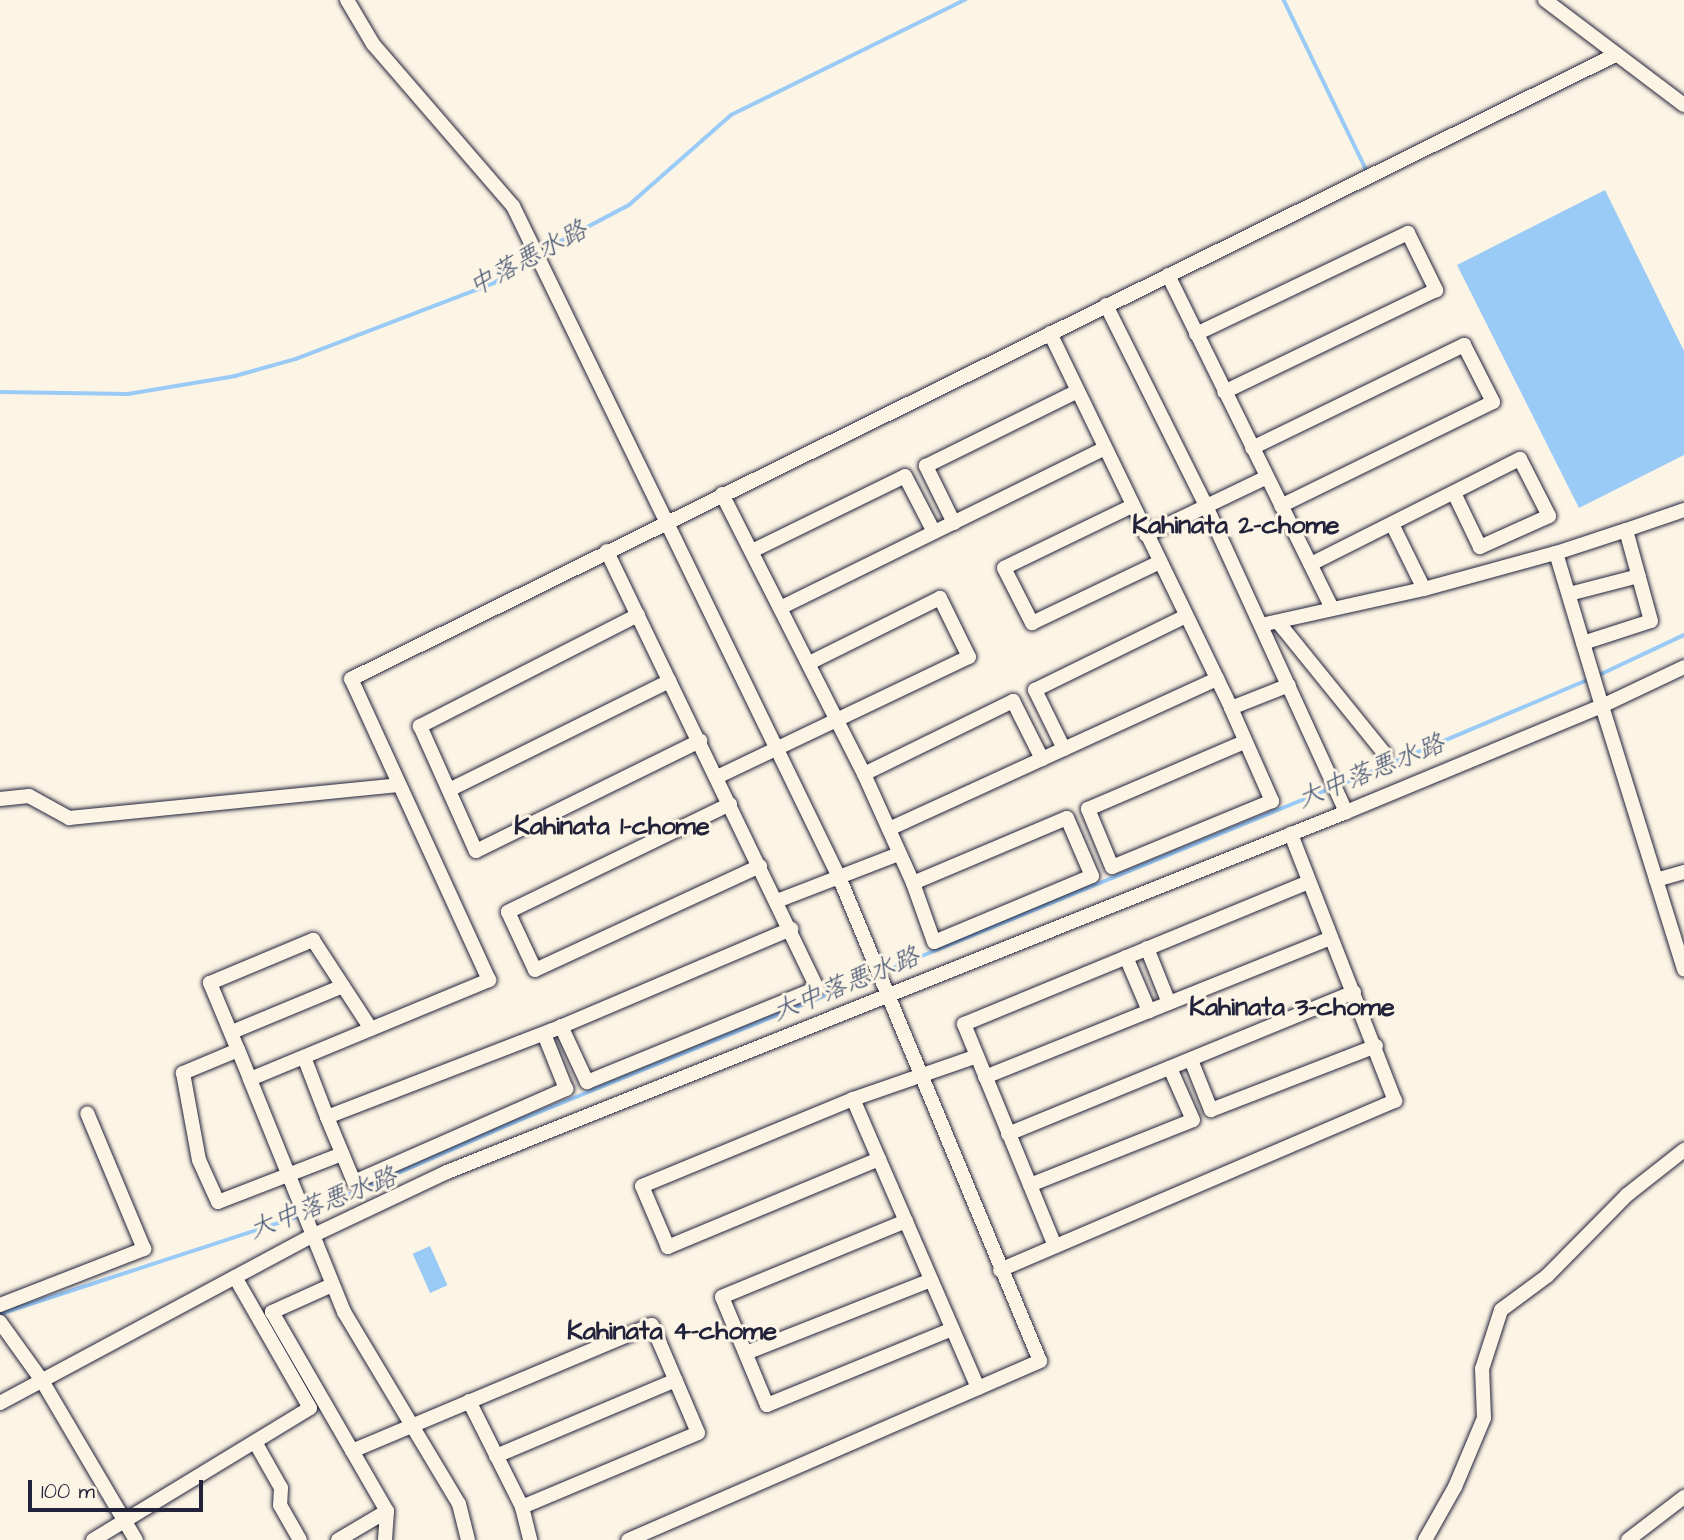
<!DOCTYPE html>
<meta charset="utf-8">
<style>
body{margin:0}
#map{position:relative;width:1684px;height:1540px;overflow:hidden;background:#fcf5e5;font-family:"Architects Daughter","Klee One",sans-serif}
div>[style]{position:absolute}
.water>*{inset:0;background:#9acaf6;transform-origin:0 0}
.stream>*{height:3.5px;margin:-1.75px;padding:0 1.75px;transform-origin:1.75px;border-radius:1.75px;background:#9acaf6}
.roads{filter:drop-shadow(0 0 2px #22223b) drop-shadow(0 0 2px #22223b)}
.minor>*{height:14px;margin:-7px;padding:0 7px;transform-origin:7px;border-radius:7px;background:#fcf5e5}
span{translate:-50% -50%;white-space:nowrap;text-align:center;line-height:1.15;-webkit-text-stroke:6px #fcf5e5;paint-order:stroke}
.water-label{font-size:26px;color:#465473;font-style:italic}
.neighbourhood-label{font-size:26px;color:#22223b;font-weight:700}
.scale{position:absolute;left:28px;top:1480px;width:175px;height:32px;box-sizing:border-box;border:4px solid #22223b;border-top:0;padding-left:9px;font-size:21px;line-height:24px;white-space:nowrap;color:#22223b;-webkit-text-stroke:5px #fcf5e5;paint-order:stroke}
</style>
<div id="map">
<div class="water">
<i style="clip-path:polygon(1605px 190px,1684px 351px,1684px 455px,1579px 508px,1457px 265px)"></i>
<i style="left:430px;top:1246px;width:43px;height:19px;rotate:66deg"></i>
</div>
<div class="stream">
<i style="left:1284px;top:0;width:190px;rotate:64.1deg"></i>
<i style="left:540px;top:252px;width:101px;rotate:-27.8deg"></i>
<i style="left:629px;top:205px;width:136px;rotate:-41.4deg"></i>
<i style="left:731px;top:115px;width:261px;rotate:-26.2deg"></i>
<i style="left:0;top:392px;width:128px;rotate:0.9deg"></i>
<i style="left:128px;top:394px;width:109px;rotate:-9.5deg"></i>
<i style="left:235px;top:376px;width:63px;rotate:-15.6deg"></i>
<i style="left:296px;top:359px;width:212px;rotate:-21deg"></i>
<i style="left:494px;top:283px;width:48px;rotate:-33deg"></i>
<i style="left:1597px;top:676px;width:96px;rotate:-25.2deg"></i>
<i style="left:1340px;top:785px;width:272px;rotate:-23deg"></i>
<i style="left:883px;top:972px;width:485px;rotate:-22.3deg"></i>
<i style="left:309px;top:1212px;width:225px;rotate:-23.6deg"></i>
<i style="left:515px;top:1122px;width:390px;rotate:-22.2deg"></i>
<i style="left:0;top:1314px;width:318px;rotate:-18.1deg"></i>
</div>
<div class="roads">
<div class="minor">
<i style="left:347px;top:0;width:51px;rotate:59.4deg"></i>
<i style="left:373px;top:44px;width:214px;rotate:49.2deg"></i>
<i style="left:513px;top:206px;width:746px;rotate:64.09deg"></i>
<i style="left:839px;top:877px;width:524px;rotate:67.45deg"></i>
<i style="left:1040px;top:1361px;width:449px;rotate:156.5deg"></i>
<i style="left:1545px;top:0;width:174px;rotate:37.1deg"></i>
<i style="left:1168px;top:275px;width:371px;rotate:63.8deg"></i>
<i style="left:1106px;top:305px;width:225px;rotate:63.5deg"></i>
<i style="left:1206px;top:506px;width:337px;rotate:65.4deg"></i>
<i style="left:1050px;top:333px;width:416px;rotate:64.2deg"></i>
<i style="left:1231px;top:708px;width:102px;rotate:66.2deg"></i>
<i style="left:1272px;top:801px;width:173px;rotate:157.6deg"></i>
<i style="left:1112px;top:867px;width:63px;rotate:-112.5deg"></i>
<i style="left:1088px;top:809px;width:170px;rotate:-23.2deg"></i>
<i style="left:1196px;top:334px;width:235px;rotate:-25.5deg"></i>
<i style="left:1408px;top:233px;width:64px;rotate:63.8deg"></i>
<i style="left:1436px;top:290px;width:235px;rotate:154.3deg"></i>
<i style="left:1252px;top:448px;width:236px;rotate:-25.9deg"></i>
<i style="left:1464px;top:345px;width:64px;rotate:63deg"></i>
<i style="left:1493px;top:402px;width:236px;rotate:153.9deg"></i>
<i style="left:722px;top:494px;width:314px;rotate:63.1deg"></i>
<i style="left:864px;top:774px;width:120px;rotate:65.8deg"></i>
<i style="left:913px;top:883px;width:167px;rotate:-22.9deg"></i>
<i style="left:1067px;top:818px;width:63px;rotate:66.7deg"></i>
<i style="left:1092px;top:876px;width:171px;rotate:157.3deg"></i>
<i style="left:934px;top:942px;width:63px;rotate:-109.6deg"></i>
<i style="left:1132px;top:506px;width:142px;rotate:154.2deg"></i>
<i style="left:1004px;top:568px;width:62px;rotate:63deg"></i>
<i style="left:1032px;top:623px;width:142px;rotate:-25.5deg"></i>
<i style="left:954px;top:523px;width:64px;rotate:-116.2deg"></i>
<i style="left:926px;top:466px;width:169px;rotate:-26.3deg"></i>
<i style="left:1392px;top:524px;width:72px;rotate:63.8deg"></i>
<i style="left:1626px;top:530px;width:61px;rotate:-19deg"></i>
<i style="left:1146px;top:535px;width:134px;rotate:-25.6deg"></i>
<i style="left:752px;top:551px;width:170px;rotate:-26.1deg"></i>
<i style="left:905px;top:476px;width:63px;rotate:62.6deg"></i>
<i style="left:1311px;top:564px;width:234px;rotate:-26.7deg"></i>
<i style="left:1520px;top:459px;width:64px;rotate:63deg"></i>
<i style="left:1549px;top:516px;width:76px;rotate:155.8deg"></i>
<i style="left:1480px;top:547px;width:60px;rotate:-115.7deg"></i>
<i style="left:1569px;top:594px;width:72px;rotate:-14.4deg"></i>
<i style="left:780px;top:608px;width:362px;rotate:-26.2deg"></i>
<i style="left:638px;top:615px;width:245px;rotate:153deg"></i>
<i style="left:420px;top:726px;width:137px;rotate:65.9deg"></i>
<i style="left:476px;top:851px;width:250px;rotate:-26.2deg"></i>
<i style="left:1278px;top:622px;width:170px;rotate:51deg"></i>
<i style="left:1261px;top:625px;width:167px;rotate:-12.5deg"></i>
<i style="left:1424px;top:589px;width:137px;rotate:-15.3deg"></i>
<i style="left:1583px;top:643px;width:71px;rotate:-17.9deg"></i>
<i style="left:1651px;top:621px;width:94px;rotate:-105.4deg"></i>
<i style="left:1626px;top:530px;width:74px;rotate:161.8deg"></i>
<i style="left:1556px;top:553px;width:160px;rotate:73.3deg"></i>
<i style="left:1602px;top:706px;width:276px;rotate:72.7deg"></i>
<i style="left:1231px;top:708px;width:62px;rotate:-21.6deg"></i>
<i style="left:1064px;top:749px;width:66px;rotate:-116.2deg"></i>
<i style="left:1035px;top:690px;width:168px;rotate:-26.1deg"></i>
<i style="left:864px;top:774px;width:166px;rotate:-26.1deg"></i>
<i style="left:1013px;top:701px;width:65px;rotate:63.4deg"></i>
<i style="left:717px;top:777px;width:279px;rotate:-25.5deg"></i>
<i style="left:969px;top:657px;width:66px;rotate:-116.2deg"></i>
<i style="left:940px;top:598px;width:146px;rotate:153.6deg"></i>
<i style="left:449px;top:790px;width:246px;rotate:-26.3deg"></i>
<i style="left:0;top:799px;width:29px;rotate:-6deg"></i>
<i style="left:29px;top:796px;width:46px;rotate:28.8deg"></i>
<i style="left:69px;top:818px;width:331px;rotate:-5.7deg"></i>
<i style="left:730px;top:804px;width:247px;rotate:154.1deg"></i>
<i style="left:508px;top:912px;width:64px;rotate:65deg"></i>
<i style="left:535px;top:970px;width:248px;rotate:-24.8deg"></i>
<i style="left:889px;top:829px;width:361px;rotate:-24.6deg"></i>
<i style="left:1656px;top:880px;width:29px;rotate:-16deg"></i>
<i style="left:777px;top:901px;width:131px;rotate:-21.1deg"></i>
<i style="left:1147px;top:948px;width:59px;rotate:68.2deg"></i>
<i style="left:1126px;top:957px;width:59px;rotate:66.9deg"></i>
<i style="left:561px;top:1026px;width:62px;rotate:65.1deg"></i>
<i style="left:587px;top:1082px;width:248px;rotate:-22.2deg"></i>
<i style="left:817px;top:988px;width:485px;rotate:-115.7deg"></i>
<i style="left:232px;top:1032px;width:120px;rotate:-22.5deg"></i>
<i style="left:238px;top:1050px;width:73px;rotate:-112.7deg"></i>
<i style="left:210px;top:983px;width:112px;rotate:-22.7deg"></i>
<i style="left:313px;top:940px;width:106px;rotate:56.9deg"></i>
<i style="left:304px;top:1057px;width:64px;rotate:69deg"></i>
<i style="left:327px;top:1117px;width:242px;rotate:-21.1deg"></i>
<i style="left:553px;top:1030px;width:259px;rotate:-23deg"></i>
<i style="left:1191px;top:1060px;width:54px;rotate:68.2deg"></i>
<i style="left:1211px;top:1110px;width:177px;rotate:-21.2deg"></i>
<i style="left:985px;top:1077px;width:373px;rotate:-21.9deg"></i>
<i style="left:250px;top:1079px;width:31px;rotate:-112deg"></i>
<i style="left:238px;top:1050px;width:60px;rotate:157.3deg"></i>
<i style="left:183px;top:1073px;width:88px;rotate:79.6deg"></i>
<i style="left:199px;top:1160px;width:46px;rotate:65.7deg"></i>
<i style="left:218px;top:1202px;width:133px;rotate:-21.2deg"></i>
<i style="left:853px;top:1099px;width:315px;rotate:66.6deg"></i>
<i style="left:327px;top:1117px;width:70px;rotate:67.4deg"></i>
<i style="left:354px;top:1182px;width:232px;rotate:-23.7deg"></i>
<i style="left:566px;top:1089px;width:59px;rotate:-111.8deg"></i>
<i style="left:1008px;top:1134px;width:374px;rotate:-22.3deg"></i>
<i style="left:879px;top:1159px;width:229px;rotate:157.4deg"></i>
<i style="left:668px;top:1247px;width:66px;rotate:-113.1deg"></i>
<i style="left:642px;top:1186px;width:228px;rotate:-22.4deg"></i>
<i style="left:853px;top:1099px;width:131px;rotate:-19.1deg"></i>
<i style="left:1030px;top:1185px;width:175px;rotate:-21.7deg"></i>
<i style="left:1193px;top:1120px;width:57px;rotate:-113.9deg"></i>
<i style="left:906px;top:1221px;width:199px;rotate:157.6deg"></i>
<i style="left:722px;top:1297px;width:117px;rotate:67.4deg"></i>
<i style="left:767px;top:1405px;width:200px;rotate:-22.3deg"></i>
<i style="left:1055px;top:1246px;width:240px;rotate:-112.3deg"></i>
<i style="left:964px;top:1024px;width:373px;rotate:-22.4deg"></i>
<i style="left:1000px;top:1270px;width:430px;rotate:-23.2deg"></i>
<i style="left:1395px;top:1101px;width:287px;rotate:-111.3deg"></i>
<i style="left:332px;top:1285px;width:66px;rotate:155.8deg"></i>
<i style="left:272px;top:1312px;width:230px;rotate:60deg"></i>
<i style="left:387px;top:1511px;width:29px;rotate:94deg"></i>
<i style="left:0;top:1305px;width:155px;rotate:-21.3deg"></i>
<i style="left:144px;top:1249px;width:147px;rotate:-112.7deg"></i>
<i style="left:0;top:1322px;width:70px;rotate:54.3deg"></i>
<i style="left:41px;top:1379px;width:187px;rotate:59.5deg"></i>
<i style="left:746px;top:1353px;width:199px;rotate:-21.5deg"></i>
<i style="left:469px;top:1401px;width:119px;rotate:63.4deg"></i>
<i style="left:522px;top:1507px;width:34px;rotate:76deg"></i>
<i style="left:0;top:1403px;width:354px;rotate:-28.2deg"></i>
<i style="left:312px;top:1236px;width:149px;rotate:-25.4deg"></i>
<i style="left:447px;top:1172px;width:968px;rotate:-21.82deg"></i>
<i style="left:1346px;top:812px;width:277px;rotate:-22.5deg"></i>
<i style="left:1602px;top:706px;width:91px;rotate:-25.4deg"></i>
<i style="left:255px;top:1442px;width:53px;rotate:60.5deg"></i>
<i style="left:281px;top:1488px;width:17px;rotate:93deg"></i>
<i style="left:280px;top:1505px;width:40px;rotate:60.3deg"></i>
<i style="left:352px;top:1451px;width:325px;rotate:-22.8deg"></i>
<i style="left:652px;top:1325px;width:117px;rotate:66.9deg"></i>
<i style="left:698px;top:1433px;width:191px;rotate:157.2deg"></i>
<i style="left:496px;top:1456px;width:195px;rotate:-22.9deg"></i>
<i style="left:93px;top:1540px;width:254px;rotate:-31.3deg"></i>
<i style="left:310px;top:1408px;width:151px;rotate:-119.8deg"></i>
<i style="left:338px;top:1540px;width:57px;rotate:-30.6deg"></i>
<i style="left:468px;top:1540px;width:37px;rotate:-104deg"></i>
<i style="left:459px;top:1504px;width:224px;rotate:-120.9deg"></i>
<i style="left:344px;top:1312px;width:251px;rotate:-112deg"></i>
<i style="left:250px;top:1079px;width:259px;rotate:-22.5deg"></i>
<i style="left:489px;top:980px;width:331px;rotate:-114.6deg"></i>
<i style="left:351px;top:679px;width:1410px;rotate:-26.27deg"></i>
<i style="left:1425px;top:1540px;width:61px;rotate:-60.5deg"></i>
<i style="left:1455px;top:1487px;width:75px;rotate:-67.2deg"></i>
<i style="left:1484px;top:1418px;width:49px;rotate:-92.3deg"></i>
<i style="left:1482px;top:1369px;width:62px;rotate:-72.1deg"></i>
<i style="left:1501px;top:1310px;width:57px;rotate:-36.5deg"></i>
<i style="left:1547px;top:1276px;width:114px;rotate:-45.4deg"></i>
<i style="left:1627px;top:1195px;width:73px;rotate:-38.3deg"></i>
<i style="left:1628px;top:1540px;width:71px;rotate:-37.5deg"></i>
</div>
</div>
<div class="water-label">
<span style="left:528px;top:259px;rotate:-28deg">中落悪水路</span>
<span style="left:1371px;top:772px;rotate:-22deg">大中落悪水路</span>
<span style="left:846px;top:985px;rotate:-22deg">大中落悪水路</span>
<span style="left:323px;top:1204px;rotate:-21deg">大中落悪水路</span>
</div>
<div class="neighbourhood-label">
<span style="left:1236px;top:526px">Kahinata 2-chome</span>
<span style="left:612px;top:827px">Kahinata 1-chome</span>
<span style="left:1292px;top:1008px">Kahinata 3-chome</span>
<span style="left:672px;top:1332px">Kahinata 4-chome</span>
</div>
<div class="scale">100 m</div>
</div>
